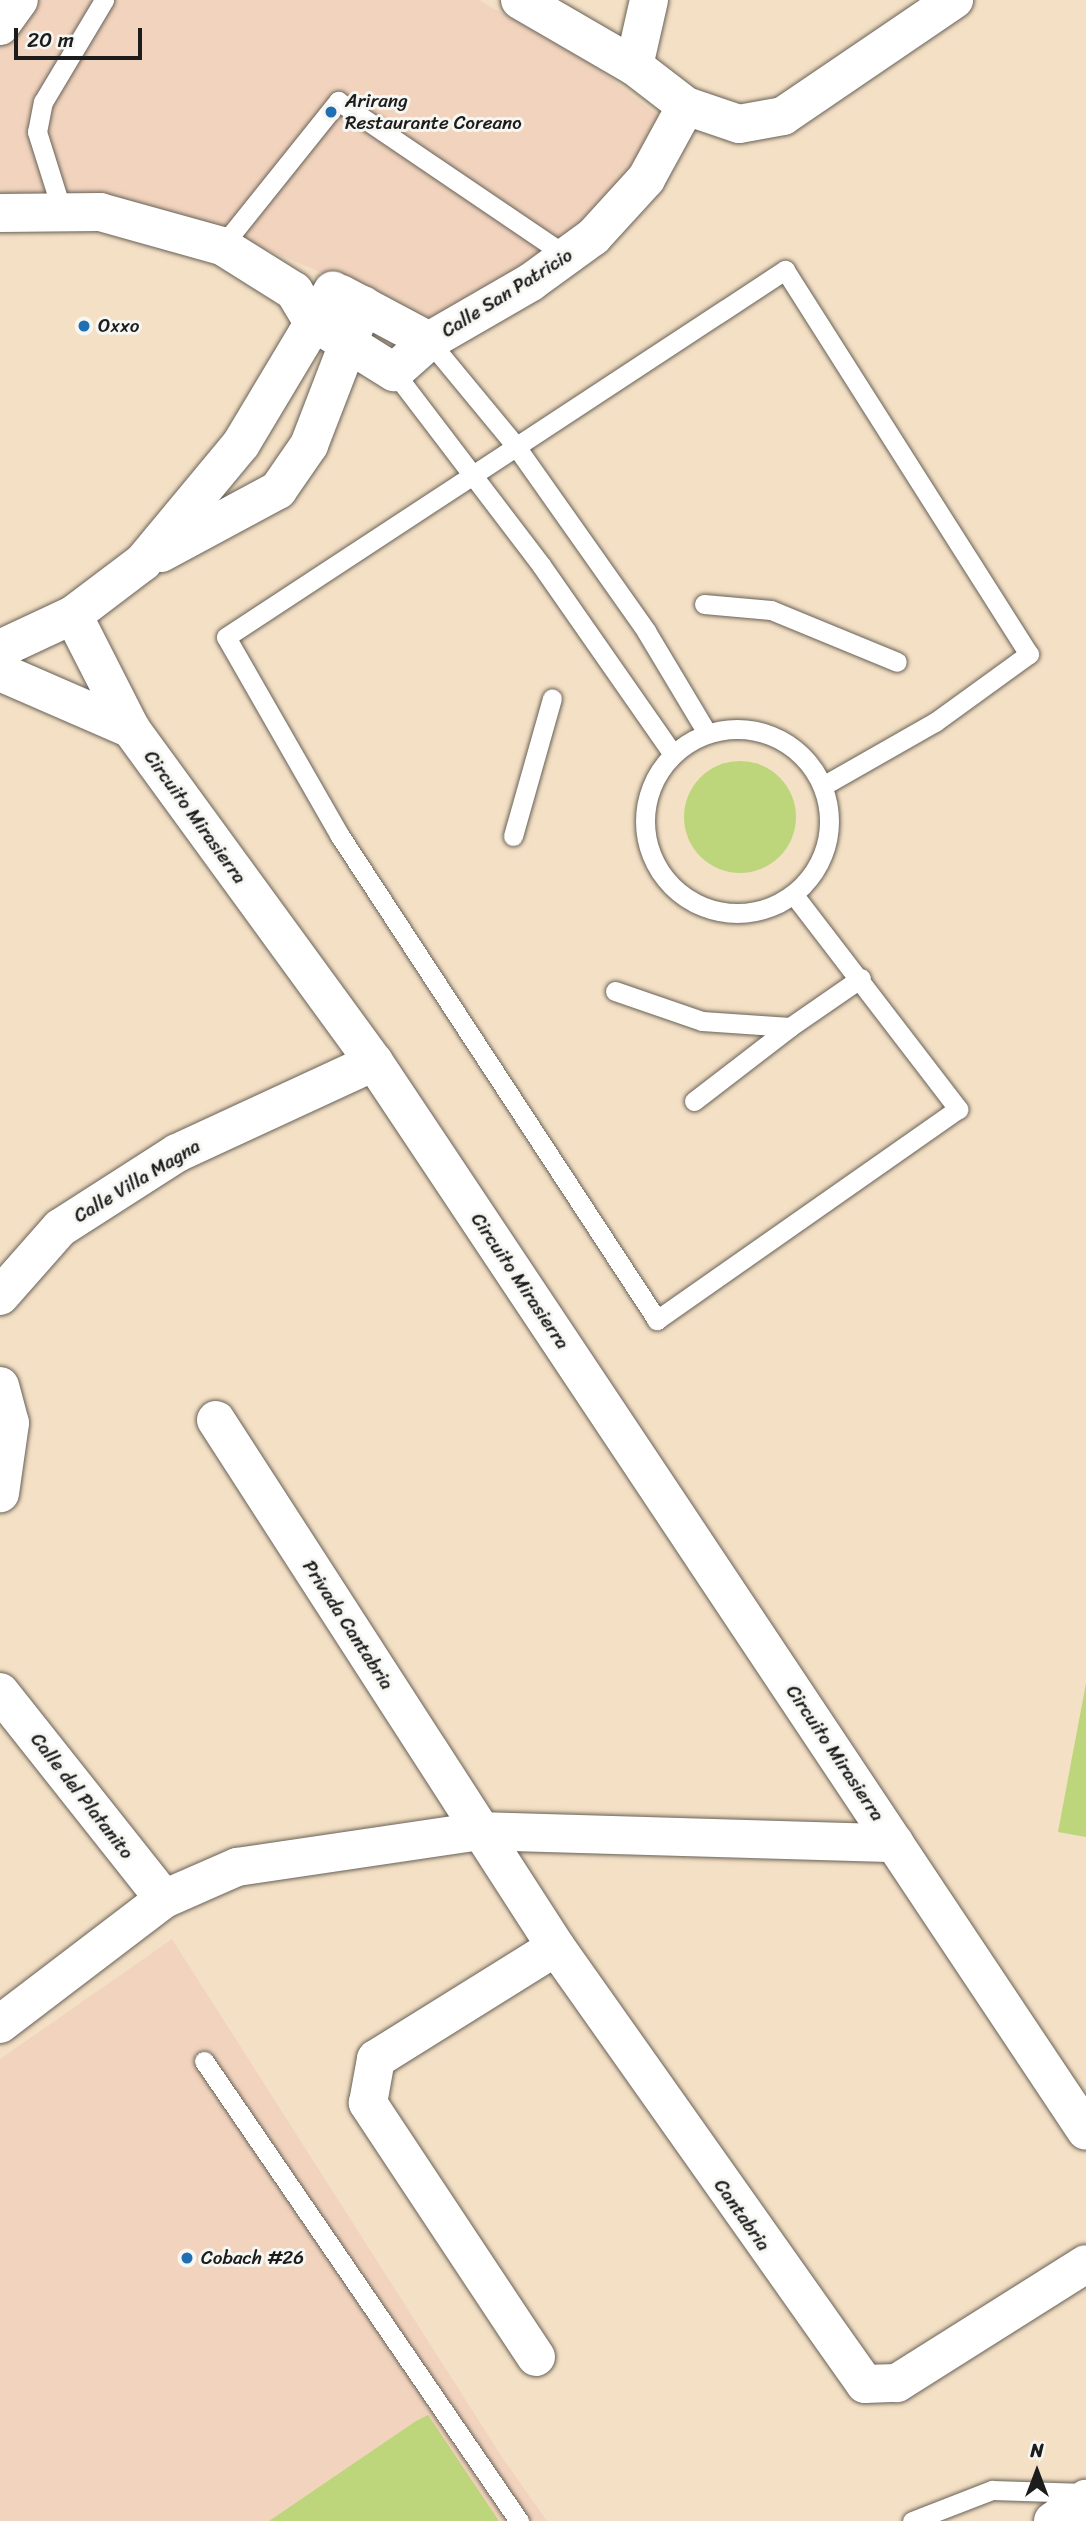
<!DOCTYPE html>
<style>
body{margin:0}
#map{position:relative;width:1086px;height:2521px;overflow:hidden;background:#f4e0c5;font-family:Sriracha,sans-serif}
div>[style]{position:absolute}
.built>*{inset:0;background:#f2d4be}
.green>*{inset:0;background:#bdd67b}
.round{border-radius:50%}
.roads{filter:drop-shadow(0 0 2px #686157) drop-shadow(0 0 2px #686157)}
.service>*{height:19px;margin:-9.5px;padding:0 9.5px;transform-origin:9.5px;border-radius:9.5px;background:#fff}
.service>.ring{margin:-9.5px;padding:0;box-sizing:content-box;background:none;border:19px solid #fff;border-radius:50%}
.minor>*{height:38px;margin:-19px;padding:0 19px;transform-origin:19px;border-radius:19px;background:#fff}
.trunk>*{height:38px;margin:-19px;padding:0 19px;transform-origin:19px;border-radius:19px;background:#fff}
.dots>*{width:19px;height:19px;translate:-50% -50%;box-sizing:border-box;border:4px solid #f6f6f2;border-radius:50%}
span{translate:-50% -50%;white-space:nowrap;text-align:center;line-height:1.15;-webkit-text-stroke:6px #f6f6f2;paint-order:stroke}
.poi-label{font-size:19px;color:#1c1c1c}
.left{translate:0 -50%;text-align:left}
.street-label{font-size:19px;color:#1c1c1c}
.north{position:absolute;left:1002px;top:2437px;width:70px;height:70px;-webkit-text-stroke:5px #f6f6f2;paint-order:stroke;rotate:0deg;font-size:19px;font-weight:700;line-height:28px;text-align:center;color:#1c1c1c}
.north::after{content:'';display:block;margin:auto;width:24px;height:32px;background:#1c1c1c;clip-path:polygon(50% 0,100% 100%,50% 72%,0 100%)}
.scale{position:absolute;left:14px;top:28px;width:128px;height:32px;box-sizing:border-box;border:4px solid #1c1c1c;border-top:0;padding-left:9px;font-size:21px;line-height:24px;white-space:nowrap;color:#1c1c1c;-webkit-text-stroke:5px #f6f6f2;paint-order:stroke}
</style>
<div id="map">
<div class="built">
<i style="clip-path:polygon(23px 0,479px 0,591px 64px,669px 124px,578px 228px,437px 321px,227px 233px,0 207px,0 31px)"></i>
<i style="clip-path:polygon(172px 1939px,502px 2457px,547px 2521px,0 2521px,0 2059px)"></i>
</div>
<div class="green">
<i class="round" style="left:684px;top:761px;width:112px;height:112px"></i>
<i style="clip-path:polygon(1086px 1683px,1086px 1837px,1058px 1832px)"></i>
<i style="clip-path:polygon(428px 2415px,499px 2521px,269px 2521px,416px 2421px)"></i>
</div>
<div class="roads">
<div class="service">
<i style="left:61px;top:208px;width:80px;rotate:-107.5deg"></i>
<i style="left:37px;top:132px;width:31px;rotate:-79deg"></i>
<i style="left:43px;top:102px;width:119px;rotate:-59.1deg"></i>
<i style="left:222px;top:246px;width:186px;rotate:-51.3deg"></i>
<i style="left:338px;top:101px;width:277px;rotate:34.1deg"></i>
<i style="left:429px;top:341px;width:135px;rotate:50.4deg"></i>
<i style="left:515px;top:445px;width:228px;rotate:54.8deg"></i>
<i style="left:646px;top:631px;width:119px;rotate:59.1deg"></i>
<i style="left:394px;top:372px;width:243px;rotate:52.7deg"></i>
<i style="left:541px;top:565px;width:231px;rotate:55.1deg"></i>
<i style="left:704px;top:604px;width:67px;rotate:5.1deg"></i>
<i style="left:771px;top:610px;width:136px;rotate:22.4deg"></i>
<i class="ring" style="left:645px;top:729px;width:165px;height:165px"></i>
<i style="left:513px;top:836px;width:143px;rotate:-74.2deg"></i>
<i style="left:794px;top:895px;width:270px;rotate:52.5deg"></i>
<i style="left:958px;top:1109px;width:368px;rotate:145deg"></i>
<i style="left:657px;top:1320px;width:579px;rotate:-123.22deg"></i>
<i style="left:340px;top:836px;width:229px;rotate:-119.8deg"></i>
<i style="left:226px;top:637px;width:669px;rotate:-33.29deg"></i>
<i style="left:785px;top:270px;width:455px;rotate:57.6deg"></i>
<i style="left:1029px;top:654px;width:116px;rotate:144.1deg"></i>
<i style="left:935px;top:722px;width:129px;rotate:150.3deg"></i>
<i style="left:615px;top:991px;width:92px;rotate:19deg"></i>
<i style="left:702px;top:1021px;width:88px;rotate:3.9deg"></i>
<i style="left:790px;top:1027px;width:86px;rotate:-34.6deg"></i>
<i style="left:694px;top:1101px;width:121px;rotate:-37.6deg"></i>
<i style="left:204px;top:2061px;width:558px;rotate:55.6deg"></i>
<i style="left:912px;top:2521px;width:86px;rotate:-21.2deg"></i>
<i style="left:992px;top:2490px;width:93px;rotate:1.8deg"></i>
</div>
<div class="minor">
<i style="left:520px;top:0;width:132px;rotate:30.1deg"></i>
<i style="left:634px;top:66px;width:66px;rotate:37.6deg"></i>
<i style="left:686px;top:106px;width:56px;rotate:18.8deg"></i>
<i style="left:739px;top:124px;width:45px;rotate:-10.3deg"></i>
<i style="left:783px;top:116px;width:207px;rotate:-34.2deg"></i>
<i style="left:0;top:26px;width:32px;rotate:-54deg"></i>
<i style="left:634px;top:66px;width:68px;rotate:-77.2deg"></i>
<i style="left:0;top:213px;width:100px;rotate:-0.6deg"></i>
<i style="left:100px;top:212px;width:127px;rotate:15.6deg"></i>
<i style="left:222px;top:246px;width:85px;rotate:32deg"></i>
<i style="left:294px;top:291px;width:35px;rotate:59deg"></i>
<i style="left:312px;top:321px;width:97px;rotate:31.9deg"></i>
<i style="left:394px;top:372px;width:47px;rotate:-41.5deg"></i>
<i style="left:429px;top:341px;width:118px;rotate:-30deg"></i>
<i style="left:531px;top:282px;width:77px;rotate:-36deg"></i>
<i style="left:593px;top:237px;width:79px;rotate:-47.6deg"></i>
<i style="left:646px;top:179px;width:83px;rotate:-61.3deg"></i>
<i style="left:341px;top:294px;width:100px;rotate:28.1deg"></i>
<i style="left:161px;top:553px;width:133px;rotate:-28.3deg"></i>
<i style="left:278px;top:490px;width:55px;rotate:-55.4deg"></i>
<i style="left:309px;top:445px;width:150px;rotate:-68.9deg"></i>
<i style="left:73px;top:615px;width:128px;rotate:63deg"></i>
<i style="left:131px;top:729px;width:412px;rotate:53.9deg"></i>
<i style="left:374px;top:1062px;width:1284px;rotate:56.33deg"></i>
<i style="left:0;top:649px;width:81px;rotate:-25deg"></i>
<i style="left:73px;top:615px;width:88px;rotate:-37.1deg"></i>
<i style="left:143px;top:562px;width:153px;rotate:-50.3deg"></i>
<i style="left:241px;top:444px;width:179px;rotate:-59.1deg"></i>
<i style="left:0;top:672px;width:143px;rotate:23.5deg"></i>
<i style="left:0;top:1296px;width:91px;rotate:-48.6deg"></i>
<i style="left:60px;top:1228px;width:139px;rotate:-32.7deg"></i>
<i style="left:177px;top:1153px;width:217px;rotate:-24.8deg"></i>
<i style="left:0;top:1386px;width:38px;rotate:75deg"></i>
<i style="left:10px;top:1423px;width:71px;rotate:98.1deg"></i>
<i style="left:216px;top:1420px;width:627px;rotate:57.17deg"></i>
<i style="left:556px;top:1947px;width:535px;rotate:54.74deg"></i>
<i style="left:865px;top:2384px;width:32px;rotate:-2deg"></i>
<i style="left:897px;top:2383px;width:223px;rotate:-32.2deg"></i>
<i style="left:0;top:1692px;width:264px;rotate:51.6deg"></i>
<i style="left:0;top:2024px;width:206px;rotate:-37.3deg"></i>
<i style="left:164px;top:1899px;width:80px;rotate:-23.7deg"></i>
<i style="left:237px;top:1867px;width:246px;rotate:-8.4deg"></i>
<i style="left:480px;top:1831px;width:415px;rotate:1.7deg"></i>
<i style="left:536px;top:2357px;width:305px;rotate:-123.5deg"></i>
<i style="left:368px;top:2103px;width:45px;rotate:-79.7deg"></i>
<i style="left:376px;top:2059px;width:212px;rotate:-31.9deg"></i>
</div>
<div class="trunk">
<i style="left:1053px;top:2521px;width:40px;rotate:-34deg"></i>
</div>
</div>
<div class="dots">
<i style="left:331px;top:112px;background:#1f6fb2"></i>
<i style="left:84px;top:326px;background:#1f6fb2"></i>
<i style="left:187px;top:2258px;background:#1f6fb2"></i>
</div>
<div class="poi-label">
<span class="left" style="left:345px;top:112px">Arirang<br>Restaurante Coreano</span>
<span class="left" style="left:98px;top:326px">Oxxo</span>
<span class="left" style="left:201px;top:2258px">Cobach #26</span>
</div>
<div class="street-label">
<span style="left:507px;top:293px;rotate:-32deg">Calle San Patricio</span>
<span style="left:195px;top:817px;rotate:54deg">Circuito Mirasierra</span>
<span style="left:137px;top:1181px;rotate:-31deg">Calle Villa Magna</span>
<span style="left:520px;top:1281px;rotate:56deg">Circuito Mirasierra</span>
<span style="left:348px;top:1625px;rotate:57deg">Privada Cantabria</span>
<span style="left:835px;top:1753px;rotate:56deg">Circuito Mirasierra</span>
<span style="left:82px;top:1796px;rotate:52deg">Calle del Platanito</span>
<span style="left:742px;top:2215px;rotate:55deg">Cantabria</span>
</div>
<div class="north">N</div>
<div class="scale">20 m</div>
</div>
